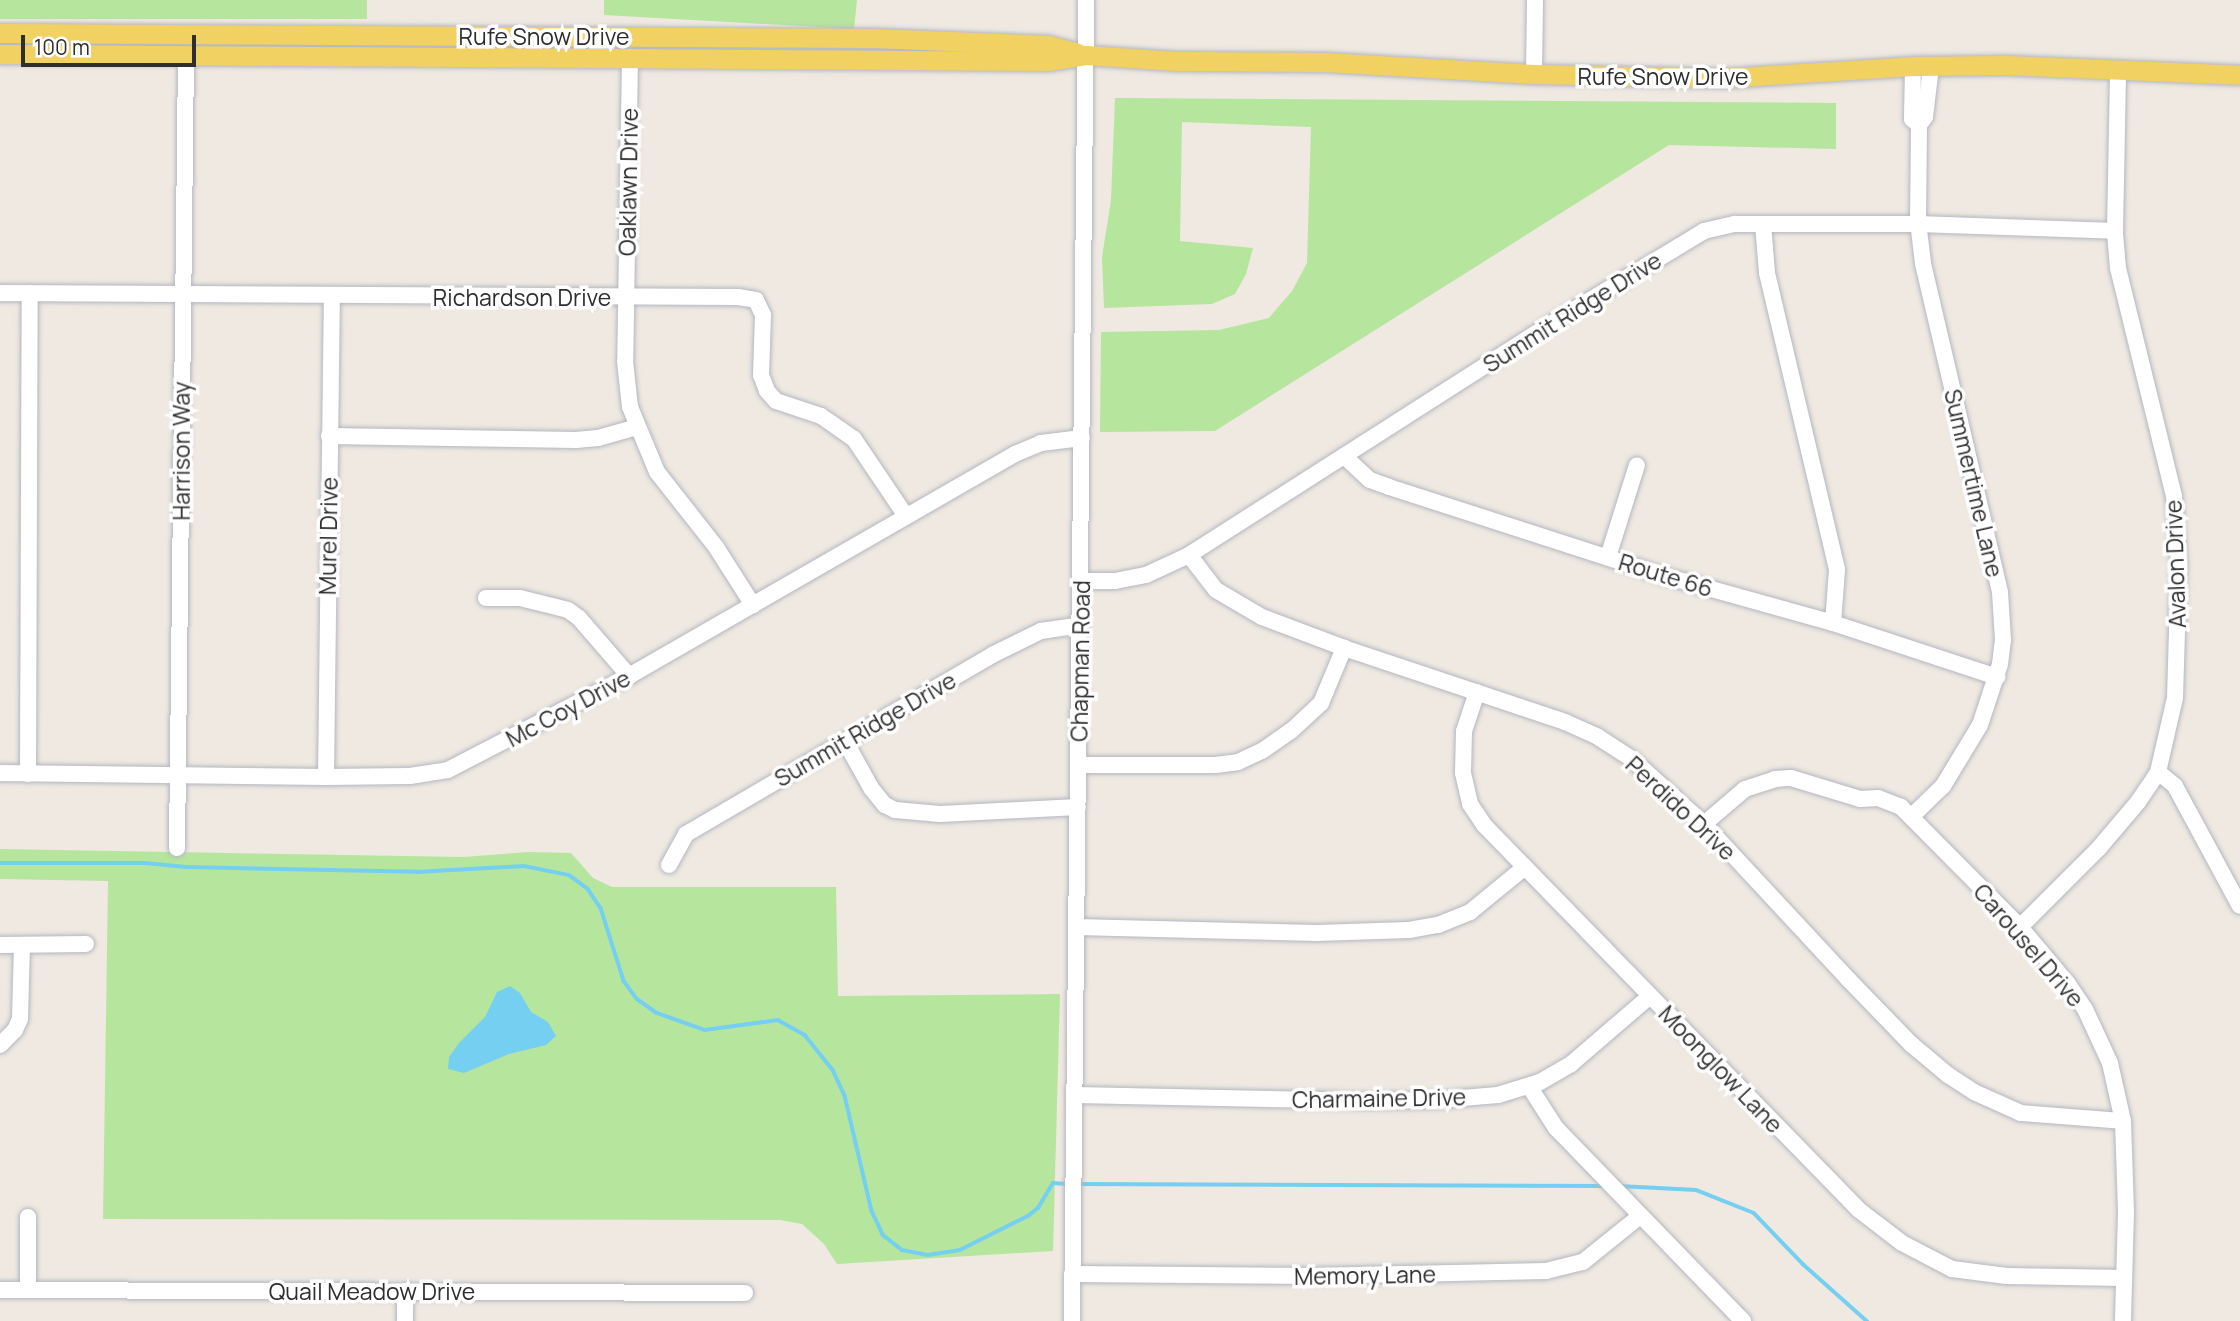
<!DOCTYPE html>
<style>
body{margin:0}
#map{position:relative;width:2240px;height:1321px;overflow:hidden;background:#efe9e1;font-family:Manrope,sans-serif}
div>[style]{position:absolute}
.green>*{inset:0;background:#b6e59e;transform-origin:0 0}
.water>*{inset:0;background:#75cff0}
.stream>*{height:3.5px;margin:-1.75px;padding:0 1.75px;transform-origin:1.75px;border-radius:1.75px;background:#75cff0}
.roads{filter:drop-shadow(0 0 2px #b4b7c1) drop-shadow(0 0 2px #b4b7c1)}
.minor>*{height:16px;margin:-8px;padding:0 8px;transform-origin:8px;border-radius:8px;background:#fff}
.major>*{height:19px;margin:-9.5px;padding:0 9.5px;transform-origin:9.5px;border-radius:9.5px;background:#f2d163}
span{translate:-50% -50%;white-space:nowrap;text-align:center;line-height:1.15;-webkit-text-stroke:7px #fff;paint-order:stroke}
.street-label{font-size:23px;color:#2e2e2e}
.scale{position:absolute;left:21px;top:35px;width:175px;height:32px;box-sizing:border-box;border:4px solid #2e2e2e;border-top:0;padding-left:9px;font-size:21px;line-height:24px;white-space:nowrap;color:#2e2e2e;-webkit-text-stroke:5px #fff;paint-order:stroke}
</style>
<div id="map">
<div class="green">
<i style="left:0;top:0;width:367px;height:19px"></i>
<i style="clip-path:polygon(604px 0,857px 0,854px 29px,604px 15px)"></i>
<i style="clip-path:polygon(1115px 98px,1836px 103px,1836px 149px,1669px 145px,1215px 431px,1100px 432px,1101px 332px,1219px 330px,1269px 318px,1292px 291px,1307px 263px,1311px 127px,1182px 122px,1180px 241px,1253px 248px,1246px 274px,1235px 294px,1212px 304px,1104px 308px,1102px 257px,1111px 200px)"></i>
<i style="clip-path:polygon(0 849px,463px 857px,529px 852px,571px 853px,593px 878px,612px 887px,836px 887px,838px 996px,1060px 994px,1053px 1251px,837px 1264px,824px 1244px,802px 1224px,780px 1220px,103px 1219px,108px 881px,0 879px)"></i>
</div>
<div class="water">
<i style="clip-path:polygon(510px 986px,520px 993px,531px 1012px,548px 1022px,556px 1036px,546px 1045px,509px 1054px,464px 1073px,448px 1069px,449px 1057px,459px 1043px,485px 1017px,497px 992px)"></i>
</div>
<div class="stream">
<i style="left:0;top:863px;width:145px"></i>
<i style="left:145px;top:863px;width:41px;rotate:5.6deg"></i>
<i style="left:186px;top:867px;width:231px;rotate:1.2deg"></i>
<i style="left:417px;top:872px;width:107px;rotate:-3.2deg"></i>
<i style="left:524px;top:866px;width:46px;rotate:11.3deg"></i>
<i style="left:569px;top:875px;width:24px;rotate:36deg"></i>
<i style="left:588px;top:889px;width:23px;rotate:56deg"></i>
<i style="left:601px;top:908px;width:77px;rotate:72.5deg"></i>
<i style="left:624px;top:981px;width:22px;rotate:54deg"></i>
<i style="left:637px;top:999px;width:24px;rotate:35deg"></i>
<i style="left:657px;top:1013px;width:51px;rotate:19.5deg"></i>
<i style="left:705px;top:1030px;width:74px;rotate:-7.8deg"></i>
<i style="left:778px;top:1020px;width:31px;rotate:29deg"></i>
<i style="left:805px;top:1035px;width:45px;rotate:51.3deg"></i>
<i style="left:833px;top:1070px;width:29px;rotate:65deg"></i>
<i style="left:845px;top:1096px;width:118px;rotate:76.8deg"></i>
<i style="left:872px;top:1211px;width:26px;rotate:65deg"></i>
<i style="left:883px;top:1235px;width:24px;rotate:38deg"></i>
<i style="left:902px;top:1250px;width:26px;rotate:11deg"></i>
<i style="left:928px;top:1255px;width:32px;rotate:-9deg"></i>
<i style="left:960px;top:1250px;width:76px;rotate:-26.6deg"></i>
<i style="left:1028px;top:1216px;width:13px;rotate:-39deg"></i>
<i style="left:1038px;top:1208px;width:29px;rotate:-59deg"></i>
<i style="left:1053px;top:1183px;width:16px;rotate:4deg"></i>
<i style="left:1077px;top:1184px;width:528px;rotate:0.22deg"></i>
<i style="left:1619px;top:1186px;width:77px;rotate:3deg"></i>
<i style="left:1696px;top:1190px;width:62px;rotate:21.6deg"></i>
<i style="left:1754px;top:1213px;width:71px;rotate:46.1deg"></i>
<i style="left:1803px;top:1264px;width:86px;rotate:41.7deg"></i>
</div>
<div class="roads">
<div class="minor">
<i style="left:630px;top:57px;width:304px;rotate:90.9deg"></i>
<i style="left:625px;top:361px;width:46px;rotate:83.8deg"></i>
<i style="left:630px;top:407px;width:70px;rotate:67.4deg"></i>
<i style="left:657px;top:472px;width:95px;rotate:51.8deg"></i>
<i style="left:716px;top:547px;width:69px;rotate:57.5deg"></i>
<i style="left:1913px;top:66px;width:53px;rotate:91.1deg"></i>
<i style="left:1912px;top:119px;width:9px;rotate:41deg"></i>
<i style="left:1534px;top:74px;width:74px;rotate:-89.2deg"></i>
<i style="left:1763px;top:224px;width:49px;rotate:85.3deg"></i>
<i style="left:1767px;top:273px;width:305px;rotate:76.7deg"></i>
<i style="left:1837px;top:570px;width:53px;rotate:94.3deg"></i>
<i style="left:0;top:293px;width:738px;rotate:0.31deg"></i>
<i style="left:738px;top:297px;width:18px;rotate:9deg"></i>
<i style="left:756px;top:300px;width:17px;rotate:65deg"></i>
<i style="left:763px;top:315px;width:60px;rotate:91.9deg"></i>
<i style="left:761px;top:375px;width:17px;rotate:69deg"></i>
<i style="left:767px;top:391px;width:13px;rotate:48deg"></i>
<i style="left:776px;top:401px;width:47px;rotate:18.4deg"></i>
<i style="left:821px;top:416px;width:40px;rotate:34.9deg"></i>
<i style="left:854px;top:439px;width:93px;rotate:56deg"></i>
<i style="left:329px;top:436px;width:247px;rotate:0.9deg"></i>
<i style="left:576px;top:440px;width:22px;rotate:-5deg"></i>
<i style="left:598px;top:438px;width:41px;rotate:-15.8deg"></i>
<i style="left:1344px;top:456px;width:35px;rotate:43deg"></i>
<i style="left:1370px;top:480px;width:20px;rotate:20deg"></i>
<i style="left:1389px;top:487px;width:290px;rotate:17.9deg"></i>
<i style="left:1665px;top:576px;width:174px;rotate:15.6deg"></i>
<i style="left:1833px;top:623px;width:173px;rotate:18.2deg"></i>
<i style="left:1189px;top:555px;width:44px;rotate:52.4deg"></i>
<i style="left:1216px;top:590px;width:53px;rotate:30.4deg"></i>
<i style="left:1262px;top:617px;width:88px;rotate:20.7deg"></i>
<i style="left:1344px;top:648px;width:233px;rotate:18.5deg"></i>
<i style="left:1565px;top:722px;width:36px;rotate:24deg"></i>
<i style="left:1598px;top:737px;width:40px;rotate:32.9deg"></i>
<i style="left:1632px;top:759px;width:97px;rotate:42.1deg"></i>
<i style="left:1704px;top:824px;width:212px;rotate:47.1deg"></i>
<i style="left:1848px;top:979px;width:91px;rotate:45.9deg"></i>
<i style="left:1911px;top:1044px;width:48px;rotate:40deg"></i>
<i style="left:1948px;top:1075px;width:31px;rotate:33deg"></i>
<i style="left:1974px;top:1092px;width:51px;rotate:24.1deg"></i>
<i style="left:2021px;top:1113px;width:102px;rotate:4.5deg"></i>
<i style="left:1608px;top:557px;width:96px;rotate:-72.5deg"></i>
<i style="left:1081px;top:581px;width:34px"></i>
<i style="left:1115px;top:581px;width:32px;rotate:-11deg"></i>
<i style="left:1146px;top:575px;width:47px;rotate:-24.9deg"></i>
<i style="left:1189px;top:555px;width:421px;rotate:-32.6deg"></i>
<i style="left:1544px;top:328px;width:187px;rotate:-31.2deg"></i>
<i style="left:1704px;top:231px;width:32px;rotate:-13deg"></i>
<i style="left:1735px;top:224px;width:183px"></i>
<i style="left:1918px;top:224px;width:197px;rotate:2deg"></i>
<i style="left:486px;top:598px;width:34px"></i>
<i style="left:520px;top:598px;width:49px;rotate:14deg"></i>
<i style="left:568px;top:610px;width:14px;rotate:36deg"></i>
<i style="left:579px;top:618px;width:77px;rotate:49.2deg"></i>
<i style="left:1477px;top:692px;width:41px;rotate:108.4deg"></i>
<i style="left:1464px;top:731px;width:42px;rotate:91.4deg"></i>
<i style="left:1463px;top:773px;width:32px;rotate:77deg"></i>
<i style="left:1470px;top:804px;width:25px;rotate:56deg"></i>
<i style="left:1484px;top:825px;width:537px;rotate:45.75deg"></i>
<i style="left:1859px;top:1210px;width:54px;rotate:37.5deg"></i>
<i style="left:1902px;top:1243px;width:56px;rotate:27.5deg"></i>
<i style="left:1952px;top:1269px;width:55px;rotate:7.3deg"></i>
<i style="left:2007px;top:1276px;width:117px;rotate:1deg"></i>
<i style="left:845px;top:741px;width:54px;rotate:61deg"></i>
<i style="left:871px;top:788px;width:22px;rotate:51deg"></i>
<i style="left:885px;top:805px;width:11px;rotate:27deg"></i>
<i style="left:895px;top:810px;width:45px;rotate:5.1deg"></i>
<i style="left:940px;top:814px;width:138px;rotate:-2.9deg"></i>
<i style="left:1079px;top:765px;width:136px"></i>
<i style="left:1215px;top:765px;width:23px;rotate:-7deg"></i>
<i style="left:1238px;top:762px;width:26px;rotate:-25deg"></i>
<i style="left:1262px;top:751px;width:35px;rotate:-35deg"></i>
<i style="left:1291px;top:731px;width:41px;rotate:-43deg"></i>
<i style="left:1321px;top:703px;width:60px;rotate:-67.3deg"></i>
<i style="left:2158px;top:772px;width:22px;rotate:39deg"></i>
<i style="left:2175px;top:786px;width:136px;rotate:61.6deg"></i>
<i style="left:0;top:773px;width:326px;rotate:0.7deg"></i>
<i style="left:326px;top:777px;width:84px;rotate:-0.7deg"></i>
<i style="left:410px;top:776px;width:38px;rotate:-9deg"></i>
<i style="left:448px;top:770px;width:204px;rotate:-27.4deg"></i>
<i style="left:629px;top:676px;width:445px;rotate:-29.9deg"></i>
<i style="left:1015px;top:454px;width:28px;rotate:-23deg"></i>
<i style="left:1041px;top:443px;width:41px;rotate:-7deg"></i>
<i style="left:28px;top:774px;width:481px;rotate:-89.8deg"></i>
<i style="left:326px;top:777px;width:481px;rotate:-89.3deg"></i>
<i style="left:1912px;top:816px;width:43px;rotate:-44.1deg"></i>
<i style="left:1943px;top:786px;width:71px;rotate:-58.8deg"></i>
<i style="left:1980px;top:725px;width:64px;rotate:-71.8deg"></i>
<i style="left:2000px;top:664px;width:24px;rotate:-83deg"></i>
<i style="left:2003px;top:640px;width:48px;rotate:-93.6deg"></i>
<i style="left:2000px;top:592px;width:338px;rotate:-103.2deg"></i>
<i style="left:1923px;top:263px;width:39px;rotate:-97deg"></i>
<i style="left:1918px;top:224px;width:99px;rotate:-89.4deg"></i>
<i style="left:1919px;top:125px;width:10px;rotate:-53deg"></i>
<i style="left:1925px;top:117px;width:50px;rotate:-83.2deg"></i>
<i style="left:1704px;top:824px;width:54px;rotate:-40.5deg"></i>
<i style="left:1745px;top:789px;width:32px;rotate:-18deg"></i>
<i style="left:1775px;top:779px;width:16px;rotate:-4deg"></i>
<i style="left:1791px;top:778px;width:72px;rotate:16.9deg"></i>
<i style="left:1860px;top:799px;width:18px;rotate:-3deg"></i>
<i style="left:1878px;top:798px;width:25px;rotate:21deg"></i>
<i style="left:1901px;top:807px;width:169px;rotate:45.2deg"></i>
<i style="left:2020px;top:927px;width:75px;rotate:49.9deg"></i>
<i style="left:2068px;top:984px;width:30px;rotate:56deg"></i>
<i style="left:2085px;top:1009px;width:60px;rotate:65.2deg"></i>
<i style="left:2110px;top:1063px;width:59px;rotate:77.4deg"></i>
<i style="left:2123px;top:1121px;width:91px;rotate:88.1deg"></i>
<i style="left:2126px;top:1212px;width:109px;rotate:91.6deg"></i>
<i style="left:177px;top:848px;width:793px;rotate:-89.35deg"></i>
<i style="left:669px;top:865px;width:35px;rotate:-61deg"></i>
<i style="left:686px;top:834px;width:355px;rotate:-30.3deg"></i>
<i style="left:992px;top:655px;width:55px;rotate:-26.1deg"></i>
<i style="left:1041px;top:631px;width:40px;rotate:-8.5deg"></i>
<i style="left:1076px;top:927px;width:241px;rotate:1.4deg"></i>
<i style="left:1317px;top:933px;width:92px;rotate:-1.9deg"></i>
<i style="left:1409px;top:930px;width:29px;rotate:-10deg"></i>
<i style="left:1438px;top:925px;width:35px;rotate:-22deg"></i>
<i style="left:1470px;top:912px;width:71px;rotate:-39.3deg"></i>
<i style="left:2020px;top:927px;width:112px;rotate:-45deg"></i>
<i style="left:2099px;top:848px;width:60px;rotate:-49.7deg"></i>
<i style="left:2138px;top:802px;width:36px;rotate:-56deg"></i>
<i style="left:2158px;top:772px;width:76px;rotate:-77.1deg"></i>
<i style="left:2175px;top:698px;width:134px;rotate:-88.3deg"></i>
<i style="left:2179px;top:564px;width:68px;rotate:-94.2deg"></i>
<i style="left:2174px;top:496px;width:235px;rotate:-103.8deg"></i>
<i style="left:2118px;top:268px;width:37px;rotate:-95deg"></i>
<i style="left:2115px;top:231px;width:162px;rotate:-88.9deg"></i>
<i style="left:0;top:945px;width:86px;rotate:-0.7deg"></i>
<i style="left:0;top:1045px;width:21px;rotate:-45deg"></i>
<i style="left:15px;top:1030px;width:12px;rotate:-66deg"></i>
<i style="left:20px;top:1019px;width:74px;rotate:-88.5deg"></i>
<i style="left:1529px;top:1086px;width:50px;rotate:57.3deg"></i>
<i style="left:1556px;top:1128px;width:269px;rotate:45.9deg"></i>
<i style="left:1075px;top:1095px;width:291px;rotate:1.2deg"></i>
<i style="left:1366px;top:1101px;width:72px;rotate:-0.8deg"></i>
<i style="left:1438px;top:1100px;width:60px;rotate:-4.8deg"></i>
<i style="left:1498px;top:1095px;width:44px;rotate:-17.2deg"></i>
<i style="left:1540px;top:1082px;width:36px;rotate:-30deg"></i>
<i style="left:1571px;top:1064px;width:104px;rotate:-40.7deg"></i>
<i style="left:1072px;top:1274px;width:240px;rotate:0.5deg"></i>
<i style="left:1312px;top:1276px;width:234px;rotate:-1.2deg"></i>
<i style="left:1546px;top:1271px;width:38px;rotate:-14deg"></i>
<i style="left:1583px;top:1262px;width:73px;rotate:-38.9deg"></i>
<i style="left:0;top:1290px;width:745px;rotate:0.23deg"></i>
<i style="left:28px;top:1290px;width:73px;rotate:-90deg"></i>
<i style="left:405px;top:1291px;width:30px;rotate:90deg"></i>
<i style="left:1072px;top:1321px;width:1321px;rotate:-89.39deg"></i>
</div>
<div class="major">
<i style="left:0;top:33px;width:874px;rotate:0.33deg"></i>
<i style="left:874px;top:38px;width:174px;rotate:2.3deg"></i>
<i style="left:1048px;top:45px;width:31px;rotate:15deg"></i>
<i style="left:0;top:54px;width:1048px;rotate:0.38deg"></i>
<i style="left:1048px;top:61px;width:38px;rotate:-9deg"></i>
<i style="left:1086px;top:55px;width:90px;rotate:3.8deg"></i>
<i style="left:1176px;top:61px;width:149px;rotate:0.4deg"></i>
<i style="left:1325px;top:62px;width:209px;rotate:3.3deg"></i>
<i style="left:1534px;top:74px;width:190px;rotate:1.2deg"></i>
<i style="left:1724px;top:78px;width:189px;rotate:-3.6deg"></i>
<i style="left:1913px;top:66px;width:93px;rotate:-0.6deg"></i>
<i style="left:2006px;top:65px;width:234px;rotate:2.4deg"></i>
</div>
</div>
<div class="street-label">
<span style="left:544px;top:36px">Rufe Snow Drive</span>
<span style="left:1663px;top:76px">Rufe Snow Drive</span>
<span style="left:628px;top:182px;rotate:-89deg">Oaklawn Drive</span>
<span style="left:522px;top:297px">Richardson Drive</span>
<span style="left:1572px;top:312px;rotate:-32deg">Summit Ridge Drive</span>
<span style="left:181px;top:451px;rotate:-90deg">Harrison Way</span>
<span style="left:1974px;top:483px;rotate:77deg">Summertime Lane</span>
<span style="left:328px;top:536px;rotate:-89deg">Murel Drive</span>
<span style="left:2175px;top:564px;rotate:-92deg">Avalon Drive</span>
<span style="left:1666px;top:575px;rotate:17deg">Route 66</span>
<span style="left:1080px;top:661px;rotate:-89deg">Chapman Road</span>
<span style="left:568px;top:708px;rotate:-28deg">Mc Coy Drive</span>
<span style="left:865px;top:729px;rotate:-30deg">Summit Ridge Drive</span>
<span style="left:1681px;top:808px;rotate:43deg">Perdido Drive</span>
<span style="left:2029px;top:945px;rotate:49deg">Carousel Drive</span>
<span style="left:1721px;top:1069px;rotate:46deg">Moonglow Lane</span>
<span style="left:1379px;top:1098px;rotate:-1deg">Charmaine Drive</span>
<span style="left:1365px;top:1275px;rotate:-1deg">Memory Lane</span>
<span style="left:372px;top:1291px">Quail Meadow Drive</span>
</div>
<div class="scale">100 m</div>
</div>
